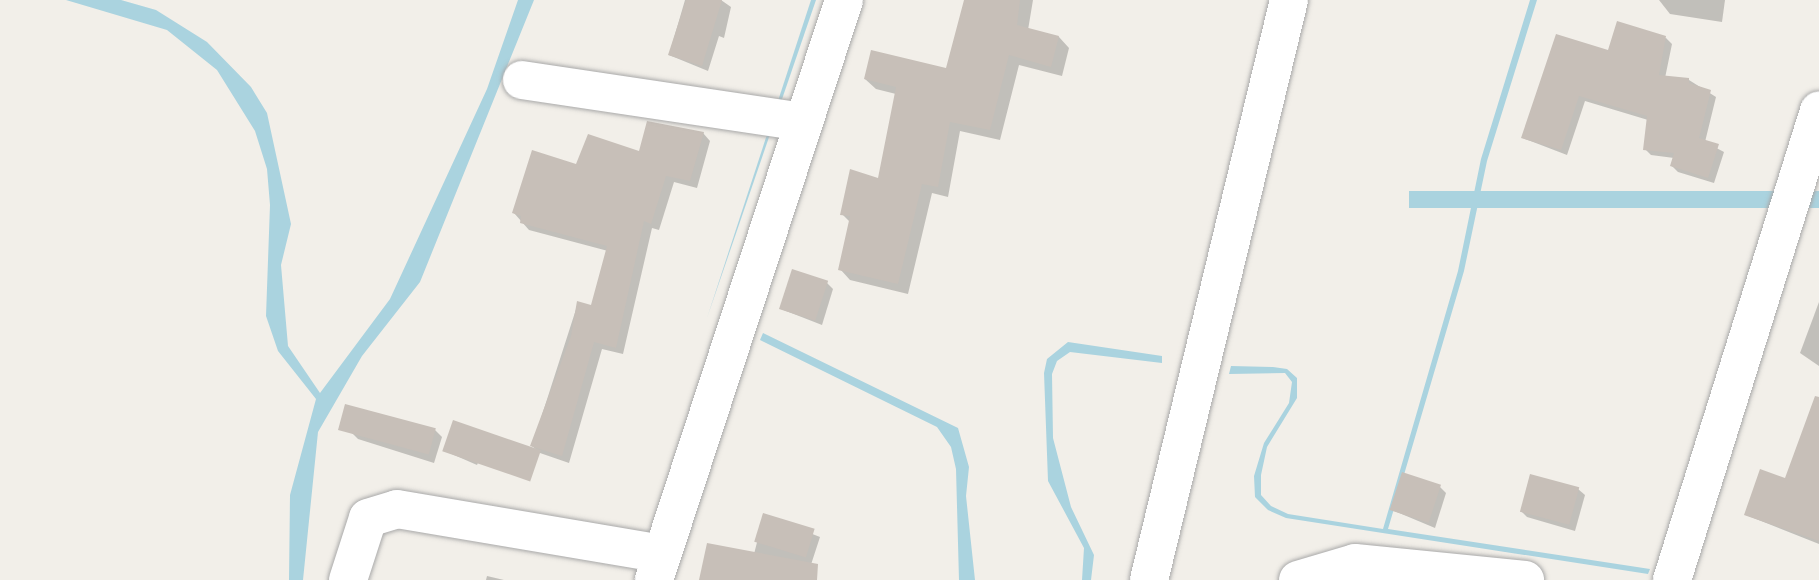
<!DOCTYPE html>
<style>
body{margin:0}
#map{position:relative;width:1819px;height:580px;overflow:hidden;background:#f2efe9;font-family:Helvetica,sans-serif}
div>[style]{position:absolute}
.water>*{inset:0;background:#aad3df;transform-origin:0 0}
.shadow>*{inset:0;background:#0003}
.building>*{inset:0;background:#c7bfb8;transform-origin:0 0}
.roads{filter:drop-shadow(0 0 2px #a9a9a9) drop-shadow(0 0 2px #a9a9a9)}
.minor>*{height:38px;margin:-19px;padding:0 19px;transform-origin:19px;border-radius:19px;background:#fff}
span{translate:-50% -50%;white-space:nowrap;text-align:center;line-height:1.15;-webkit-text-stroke:7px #fff;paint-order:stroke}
</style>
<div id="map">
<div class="water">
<i style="clip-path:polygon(66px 0,121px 0,156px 10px,207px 42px,251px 87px,267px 113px,291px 224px,281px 265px,288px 346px,320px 393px,390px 299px,487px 89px,518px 0,534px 0,420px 282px,362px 356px,318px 432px,303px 580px,289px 580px,290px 495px,316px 399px,278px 351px,266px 316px,270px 205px,267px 169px,255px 131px,217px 70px,167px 30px)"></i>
<i style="clip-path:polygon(811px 0,816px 0,707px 318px)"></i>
<i style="clip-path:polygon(1530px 0,1537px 0,1487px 161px,1464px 271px,1388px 529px,1650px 569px,1648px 574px,1286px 518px,1268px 510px,1255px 497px,1254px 476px,1264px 443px,1289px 403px,1292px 382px,1285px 373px,1229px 374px,1231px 366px,1273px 367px,1287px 369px,1297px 378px,1297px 398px,1267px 447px,1261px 475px,1261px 495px,1271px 506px,1288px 514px,1383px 529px,1458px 271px,1481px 159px)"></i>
<i style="left:1819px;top:191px;width:17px;height:410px;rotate:90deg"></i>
<i style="clip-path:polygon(763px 333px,958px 428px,969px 467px,966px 496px,975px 580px,959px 580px,956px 469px,951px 447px,937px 427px,760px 340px)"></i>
<i style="clip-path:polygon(1068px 342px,1162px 356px,1162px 363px,1070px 352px,1057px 361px,1052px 374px,1053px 438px,1071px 507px,1094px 555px,1091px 580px,1082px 580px,1084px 548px,1048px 481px,1044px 373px,1047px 359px)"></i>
</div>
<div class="shadow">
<i style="clip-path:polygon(685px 0,721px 0,731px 7px,724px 38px,719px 36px,708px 71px,669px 55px)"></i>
<i style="clip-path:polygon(966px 0,1033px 0,1028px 30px,1059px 37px,1069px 48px,1062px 76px,1019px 65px,1000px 140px,960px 131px,948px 197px,932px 193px,908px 294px,850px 280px,840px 269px,851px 223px,842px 214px,879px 180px,896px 94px,876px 89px,865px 79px,947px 70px)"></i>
<i style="clip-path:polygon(1659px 0,1725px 0,1722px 22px,1670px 14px)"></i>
<i style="clip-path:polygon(1666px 38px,1672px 44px,1665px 78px,1689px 80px,1716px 97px,1705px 142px,1724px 152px,1714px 183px,1678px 172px,1672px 166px,1674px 158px,1651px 155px,1645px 149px,1648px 120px,1585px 101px,1567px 155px,1523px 138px,1610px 52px)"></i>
<i style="clip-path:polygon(703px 133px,710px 141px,697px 188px,674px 182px,659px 230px,652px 228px,623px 354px,602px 349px,569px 463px,540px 453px,532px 446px,578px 303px,593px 307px,608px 251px,529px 230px,514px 213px,578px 166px,640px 154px)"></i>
<i style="clip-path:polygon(827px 283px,833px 289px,822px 325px,781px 309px)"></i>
<i style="clip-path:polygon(1819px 302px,1819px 366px,1800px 353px)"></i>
<i style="clip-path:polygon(435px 430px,442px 437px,434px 463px,358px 439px,352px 433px)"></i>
<i style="clip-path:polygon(488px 438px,477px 465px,445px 451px)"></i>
<i style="clip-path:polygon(1819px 451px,1819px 544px,1746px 515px,1786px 480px)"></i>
<i style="clip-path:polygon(1440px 487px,1446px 493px,1435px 528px,1392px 510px)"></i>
<i style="clip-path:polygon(1578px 489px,1585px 495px,1575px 531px,1527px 517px,1521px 511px)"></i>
<i style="clip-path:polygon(764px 515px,820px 537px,806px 580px,701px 580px,754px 554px)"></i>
<i style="clip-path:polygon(487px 576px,504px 580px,486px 580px)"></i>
</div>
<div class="building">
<i style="clip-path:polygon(686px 0,722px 0,702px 66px,668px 55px)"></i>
<i style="clip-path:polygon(964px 0,1020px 0,1017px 25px,1059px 36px,1051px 67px,1009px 55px,990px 130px,950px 122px,938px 187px,922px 184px,898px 284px,838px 270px,850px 216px,840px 215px,850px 169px,878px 178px,896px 87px,864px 79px,871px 50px,946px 68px)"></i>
<i style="clip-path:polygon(1617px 21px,1666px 36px,1659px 75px,1689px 78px,1689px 83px,1711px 90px,1699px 138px,1719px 144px,1708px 178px,1670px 166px,1674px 153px,1643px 150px,1647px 116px,1579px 96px,1561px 150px,1521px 138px,1556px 34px,1608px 50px)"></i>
<i style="clip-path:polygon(647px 121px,704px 132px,690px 181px,666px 176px,651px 224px,644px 221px,616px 348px,594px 342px,562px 456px,530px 446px,571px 336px,577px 301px,591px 305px,607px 246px,520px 223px,521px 216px,512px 213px,532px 150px,576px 164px,588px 134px,639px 151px)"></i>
<i style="left:792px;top:269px;width:38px;height:42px;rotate:18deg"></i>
<i style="clip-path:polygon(1815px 396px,1819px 397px,1819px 541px,1744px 515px,1760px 469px,1785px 478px)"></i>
<i style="left:345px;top:404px;width:94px;height:27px;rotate:15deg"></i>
<i style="left:453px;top:420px;width:93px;height:33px;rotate:19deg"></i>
<i style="left:1402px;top:472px;width:41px;height:40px;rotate:18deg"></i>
<i style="left:1530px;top:474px;width:51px;height:39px;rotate:15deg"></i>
<i style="left:763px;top:513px;width:54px;height:30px;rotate:17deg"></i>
<i style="clip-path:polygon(707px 543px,818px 564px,817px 580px,699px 580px)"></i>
</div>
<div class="roads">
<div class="minor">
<i style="left:522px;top:80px;width:284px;rotate:8.5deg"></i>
<i style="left:348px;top:580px;width:65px;rotate:-72.1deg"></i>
<i style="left:368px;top:518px;width:30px;rotate:-17deg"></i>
<i style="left:397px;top:509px;width:269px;rotate:9.6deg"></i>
<i style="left:654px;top:580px;width:610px;rotate:-71.86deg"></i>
<i style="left:1149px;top:580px;width:597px;rotate:-76.43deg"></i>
<i style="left:1298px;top:580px;width:59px;rotate:-16.6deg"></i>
<i style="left:1355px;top:563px;width:171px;rotate:5.7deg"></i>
<i style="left:1672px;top:580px;width:492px;rotate:-72.6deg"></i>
</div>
</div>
</div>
